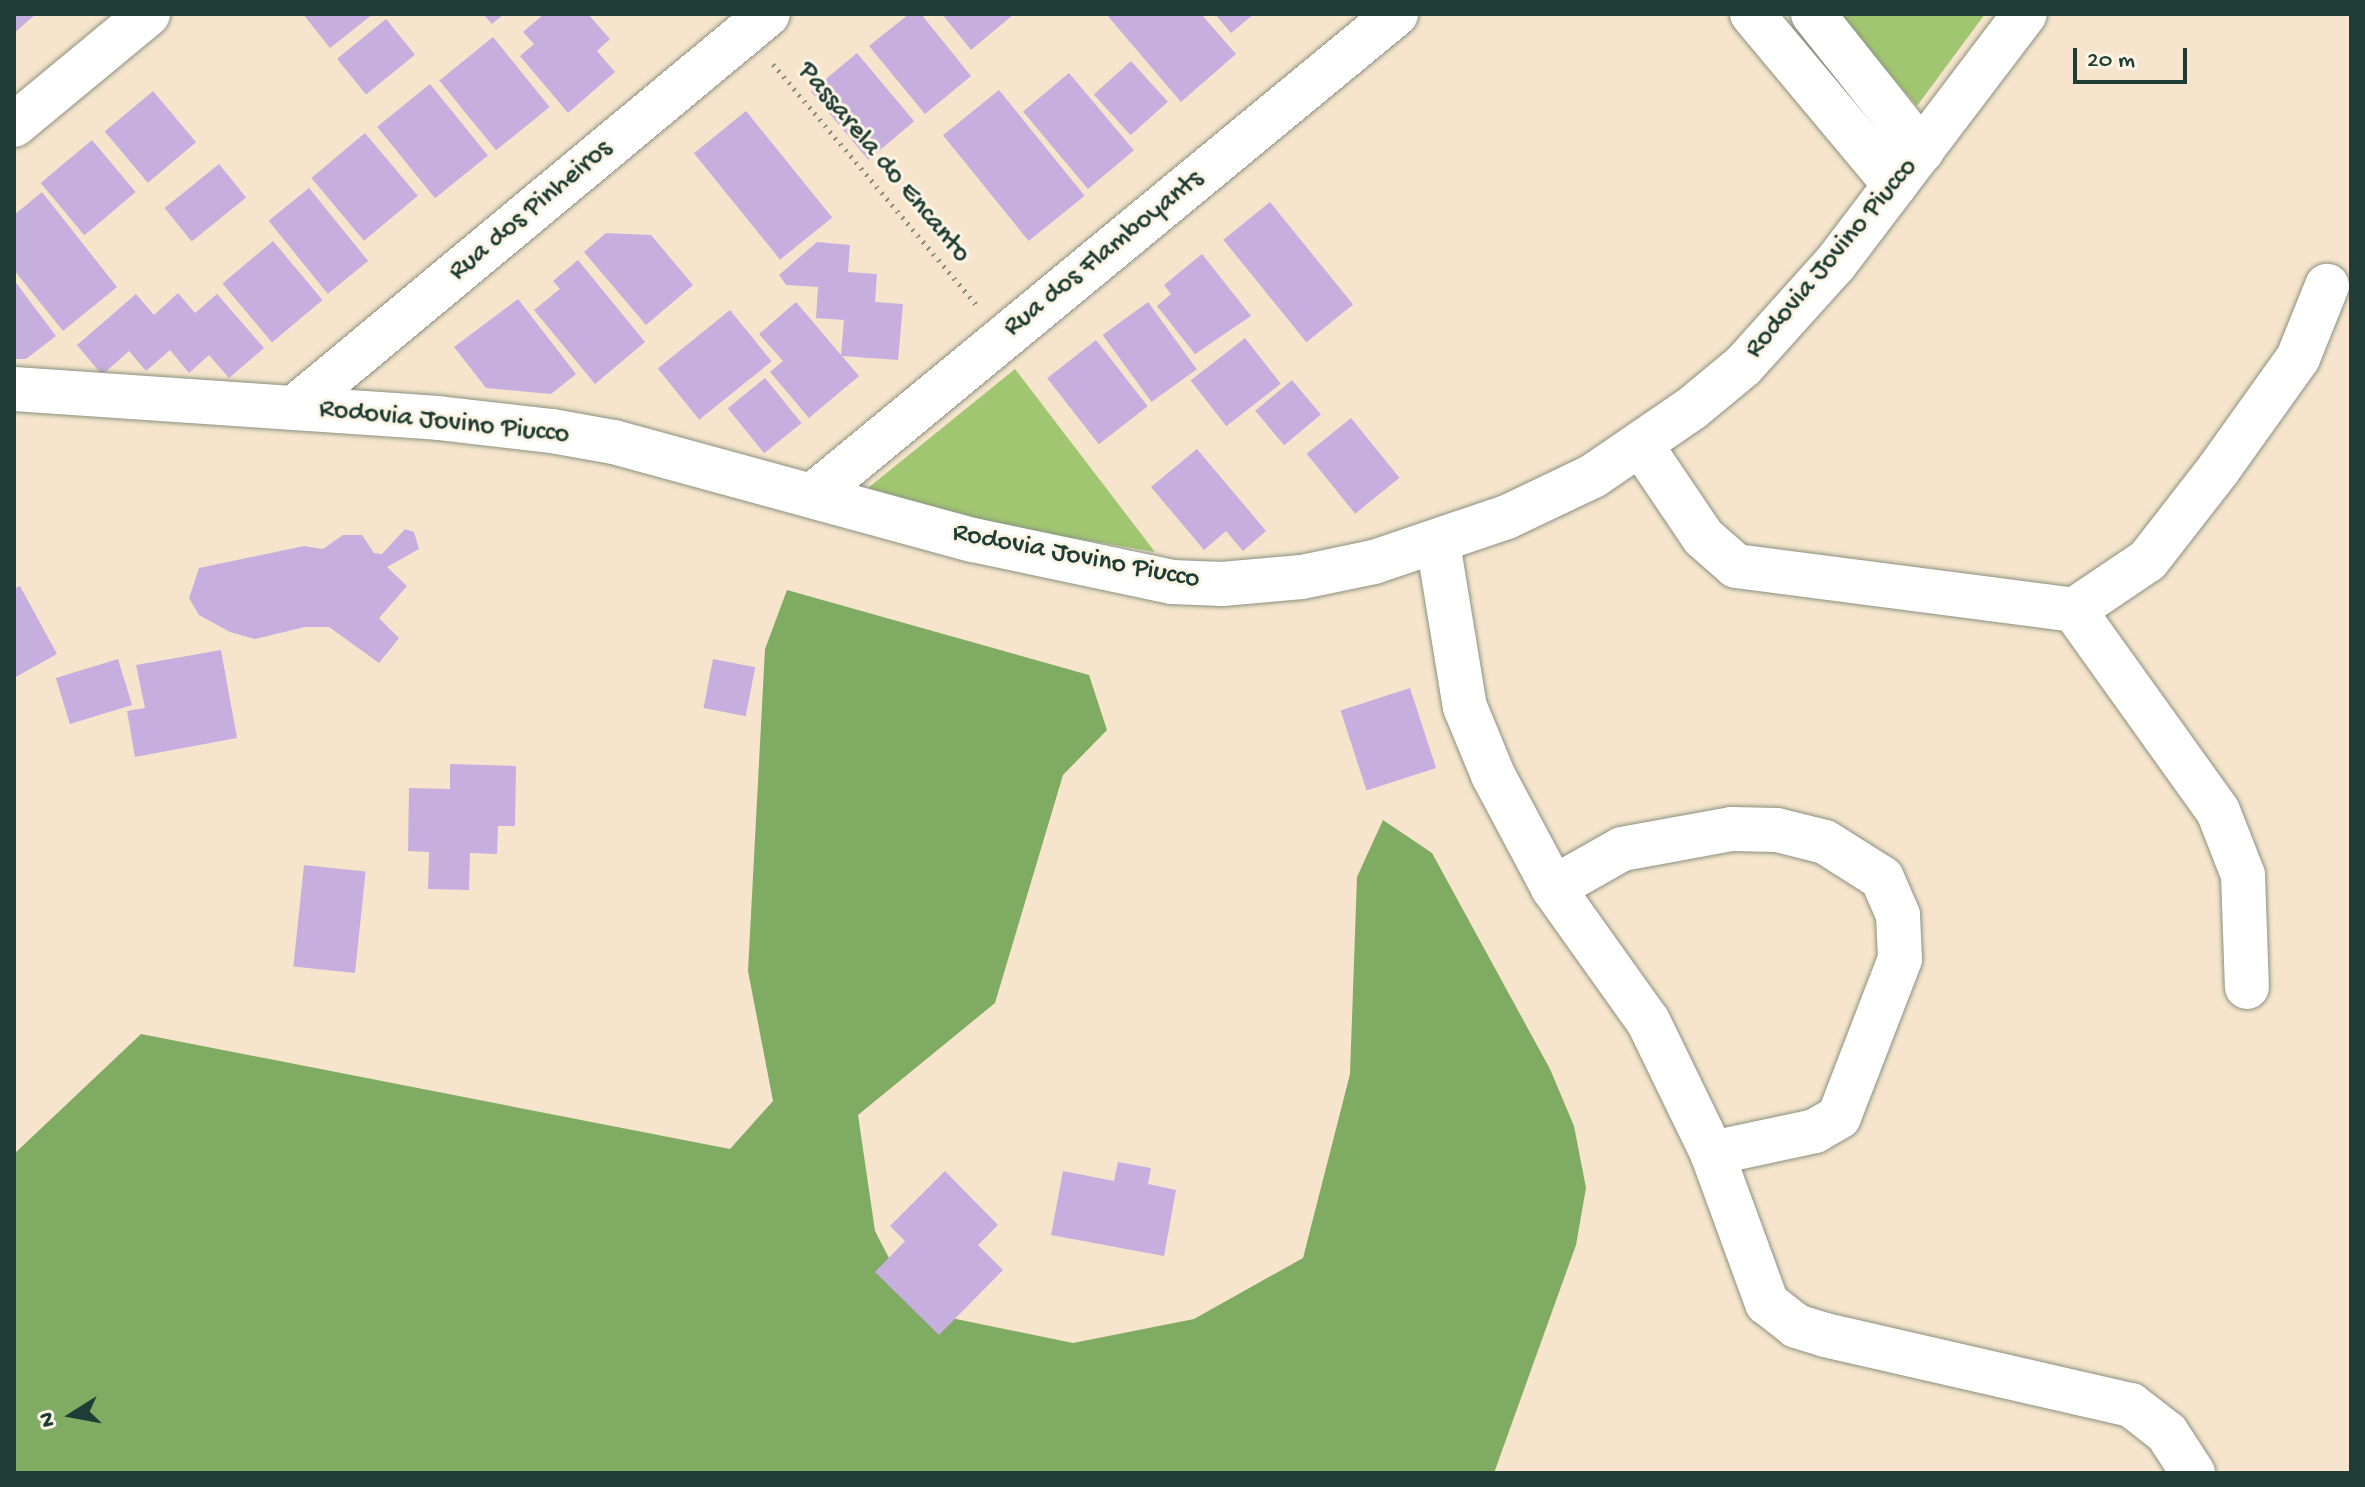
<!DOCTYPE html>
<style>
body{margin:0}
#map{position:relative;width:2365px;height:1487px;overflow:hidden;background:#f6e5cc;font-family:"Gochi Hand",sans-serif}
div>[style]{position:absolute}
.green>*{inset:0;background:#a1c671}
.forest>*{inset:0;background:#80ab63}
.building>*{inset:0;background:#c6afdf;transform-origin:0 0}
.path>*{height:5px;margin-top:-2.5px;transform-origin:0;background:repeating-linear-gradient(90deg,#8a9180 0 2px,transparent 0 8px)}
.roads{filter:drop-shadow(0 0 2px #8a9180) drop-shadow(0 0 2px #8a9180)}
.minor>*{height:44px;margin:-22px;padding:0 22px;transform-origin:22px;border-radius:22px;background:#fff}
.major>*{height:44px;margin:-22px;padding:0 22px;transform-origin:22px;border-radius:22px;background:#fff}
span{translate:-50% -50%;white-space:nowrap;text-align:center;line-height:1.15;-webkit-text-stroke:6px #fcf5e5;paint-order:stroke}
.street-label{font-size:28px;color:#1f3d34}
.frame{position:absolute;inset:0;border:16px solid #1f3d34;pointer-events:none}
.north{position:absolute;left:32px;top:1375px;width:80px;height:80px;-webkit-text-stroke:6px #fcf5e5;paint-order:stroke;rotate:259deg;font-size:22px;font-weight:700;line-height:32px;text-align:center;color:#1f3d34}
.north::after{content:'';display:block;margin:auto;width:28px;height:36px;background:#1f3d34;clip-path:polygon(50% 0,100% 100%,50% 72%,0 100%)}
.scale{position:absolute;left:2073px;top:48px;width:114px;height:36px;box-sizing:border-box;border:4px solid #1f3d34;border-top:0;padding-left:10px;font-size:24px;line-height:28px;white-space:nowrap;color:#1f3d34;-webkit-text-stroke:6px #fcf5e5;paint-order:stroke}
</style>
<div id="map">
<div class="green">
<i style="clip-path:polygon(1839px 14px,1985px 14px,1917px 106px)"></i>
<i style="clip-path:polygon(1015px 369px,1155px 552px,1005px 526px,868px 488px)"></i>
</div>
<div class="forest">
<i style="clip-path:polygon(787px 590px,1089px 675px,1107px 730px,1063px 775px,995px 1003px,858px 1115px,875px 1231px,904px 1287px,956px 1319px,1073px 1343px,1194px 1319px,1303px 1258px,1350px 1074px,1357px 877px,1383px 820px,1432px 853px,1550px 1069px,1574px 1126px,1586px 1188px,1576px 1245px,1494px 1473px,14px 1473px,14px 1154px,141px 1034px,730px 1149px,773px 1101px,748px 971px,765px 649px)"></i>
</div>
<div class="building">
<i style="clip-path:polygon(14px 14px,36px 14px,14px 33px)"></i>
<i style="clip-path:polygon(303px 14px,373px 14px,330px 48px)"></i>
<i style="clip-path:polygon(483px 14px,504px 14px,492px 24px)"></i>
<i style="clip-path:polygon(544px 14px,588px 14px,610px 39px,597px 51px,615px 72px,568px 113px,520px 56px,534px 44px,523px 32px)"></i>
<i style="clip-path:polygon(909px 14px,921px 14px,971px 76px,925px 114px,869px 46px)"></i>
<i style="clip-path:polygon(942px 14px,1014px 14px,971px 50px)"></i>
<i style="clip-path:polygon(1106px 14px,1201px 14px,1236px 54px,1181px 102px)"></i>
<i style="clip-path:polygon(1215px 14px,1254px 14px,1231px 33px)"></i>
<i style="left:386px;top:19px;width:46px;height:63px;rotate:51deg"></i>
<i style="left:493px;top:37px;width:90px;height:69px;rotate:51deg"></i>
<i style="left:857px;top:53px;width:89px;height:60px;rotate:50deg"></i>
<i style="left:1131px;top:61px;width:55px;height:50px;rotate:48deg"></i>
<i style="left:1069px;top:73px;width:101px;height:60px;rotate:50deg"></i>
<i style="left:430px;top:84px;width:92px;height:68px;rotate:51deg"></i>
<i style="left:999px;top:90px;width:136px;height:72px;rotate:51deg"></i>
<i style="left:153px;top:91px;width:67px;height:63px;rotate:50deg"></i>
<i style="left:746px;top:111px;width:137px;height:67px;rotate:51deg"></i>
<i style="left:365px;top:133px;width:82px;height:70px;rotate:50deg"></i>
<i style="left:92px;top:140px;width:68px;height:67px;rotate:50deg"></i>
<i style="left:219px;top:164px;width:43px;height:70px;rotate:51deg"></i>
<i style="left:309px;top:188px;width:94px;height:52px;rotate:51deg"></i>
<i style="clip-path:polygon(42px 192px,117px 287px,63px 331px,14px 270px,14px 215px)"></i>
<i style="left:1270px;top:202px;width:132px;height:60px;rotate:51deg"></i>
<i style="clip-path:polygon(606px 233px,651px 235px,693px 285px,646px 325px,584px 252px)"></i>
<i style="left:273px;top:241px;width:77px;height:66px;rotate:50deg"></i>
<i style="clip-path:polygon(817px 242px,850px 245px,848px 272px,877px 274px,875px 302px,903px 304px,898px 360px,842px 356px,859px 376px,809px 418px,770px 372px,783px 361px,759px 334px,796px 302px,841px 355px,844px 320px,816px 318px,818px 287px,786px 285px,779px 275px)"></i>
<i style="clip-path:polygon(1202px 254px,1251px 316px,1195px 354px,1157px 306px,1171px 294px,1164px 285px)"></i>
<i style="clip-path:polygon(578px 260px,645px 342px,595px 384px,534px 310px,560px 289px,553px 281px)"></i>
<i style="clip-path:polygon(14px 280px,56px 336px,26px 359px,14px 359px)"></i>
<i style="clip-path:polygon(178px 293px,195px 313px,217px 294px,264px 348px,229px 378px,209px 355px,189px 373px,170px 350px,146px 371px,129px 351px,102px 375px,77px 345px,136px 294px,154px 315px)"></i>
<i style="clip-path:polygon(518px 299px,576px 374px,551px 394px,486px 388px,454px 347px)"></i>
<i style="left:1148px;top:302px;width:83px;height:56px;rotate:54deg"></i>
<i style="left:730px;top:310px;width:66px;height:93px;rotate:51deg"></i>
<i style="left:1245px;top:338px;width:58px;height:69px;rotate:52deg"></i>
<i style="left:1096px;top:340px;width:84px;height:62px;rotate:52deg"></i>
<i style="left:765px;top:378px;width:58px;height:48px;rotate:51deg"></i>
<i style="left:1292px;top:380px;width:45px;height:48px;rotate:50deg"></i>
<i style="left:1351px;top:418px;width:77px;height:57px;rotate:51deg"></i>
<i style="clip-path:polygon(1197px 449px,1266px 531px,1243px 551px,1226px 531px,1204px 550px,1151px 487px)"></i>
<i style="clip-path:polygon(405px 529px,414px 532px,419px 549px,387px 567px,407px 586px,379px 618px,399px 638px,379px 663px,329px 627px,305px 627px,255px 639px,230px 632px,199px 615px,189px 598px,199px 568px,304px 546px,323px 549px,343px 535px,362px 535px,374px 553px,382px 554px)"></i>
<i style="clip-path:polygon(20px 586px,57px 654px,14px 678px,14px 589px)"></i>
<i style="clip-path:polygon(221px 650px,237px 738px,135px 757px,127px 711px,145px 708px,136px 665px)"></i>
<i style="left:118px;top:659px;width:48px;height:65px;rotate:73deg"></i>
<i style="left:713px;top:659px;width:43px;height:50px;rotate:11deg"></i>
<i style="left:1410px;top:688px;width:84px;height:73px;rotate:72deg"></i>
<i style="clip-path:polygon(450px 764px,516px 766px,515px 826px,498px 826px,497px 854px,470px 853px,469px 890px,428px 889px,429px 852px,408px 851px,409px 788px,450px 789px)"></i>
<i style="left:304px;top:865px;width:62px;height:102px;rotate:6deg"></i>
<i style="clip-path:polygon(1118px 1162px,1151px 1168px,1148px 1184px,1176px 1190px,1164px 1256px,1051px 1235px,1063px 1171px,1114px 1181px)"></i>
<i style="clip-path:polygon(945px 1171px,998px 1225px,978px 1245px,1003px 1270px,939px 1335px,875px 1272px,905px 1241px,890px 1226px)"></i>
</div>
<div class="path">
<i style="left:773px;top:64px;width:318px;rotate:49.8deg"></i>
</div>
<div class="roads">
<div class="minor">
<i style="left:1752px;top:14px;width:223px;rotate:50.1deg"></i>
<i style="left:1813px;top:14px;width:175px;rotate:51.5deg"></i>
<i style="left:14px;top:125px;width:174px;rotate:-39.6deg"></i>
<i style="left:294px;top:408px;width:616px;rotate:-39.73deg"></i>
<i style="left:1641px;top:445px;width:111px;rotate:56deg"></i>
<i style="left:1703px;top:537px;width:44px;rotate:41.3deg"></i>
<i style="left:1736px;top:566px;width:341px;rotate:7.4deg"></i>
<i style="left:2074px;top:610px;width:89px;rotate:-34deg"></i>
<i style="left:2148px;top:560px;width:114px;rotate:-52.1deg"></i>
<i style="left:2218px;top:470px;width:138px;rotate:-54.5deg"></i>
<i style="left:2298px;top:358px;width:78px;rotate:-68.1deg"></i>
<i style="left:813px;top:495px;width:756px;rotate:-39.52deg"></i>
<i style="left:1438px;top:543px;width:166px;rotate:80.7deg"></i>
<i style="left:1465px;top:707px;width:74px;rotate:67.6deg"></i>
<i style="left:1493px;top:775px;width:128px;rotate:62deg"></i>
<i style="left:1553px;top:888px;width:163px;rotate:54.5deg"></i>
<i style="left:1648px;top:1021px;width:147px;rotate:64.1deg"></i>
<i style="left:1712px;top:1153px;width:160px;rotate:69.9deg"></i>
<i style="left:1767px;top:1303px;width:37px;rotate:38deg"></i>
<i style="left:1796px;top:1326px;width:30px;rotate:17deg"></i>
<i style="left:1825px;top:1335px;width:314px;rotate:12.9deg"></i>
<i style="left:2131px;top:1405px;width:46px;rotate:37.9deg"></i>
<i style="left:2167px;top:1433px;width:48px;rotate:57deg"></i>
<i style="left:2074px;top:610px;width:247px;rotate:54.4deg"></i>
<i style="left:2218px;top:811px;width:69px;rotate:68.7deg"></i>
<i style="left:2243px;top:875px;width:112px;rotate:88deg"></i>
<i style="left:1553px;top:888px;width:79px;rotate:-29.5deg"></i>
<i style="left:1622px;top:849px;width:112px;rotate:-10.3deg"></i>
<i style="left:1732px;top:829px;width:45px;rotate:1.3deg"></i>
<i style="left:1777px;top:830px;width:49px;rotate:14deg"></i>
<i style="left:1825px;top:842px;width:67px;rotate:32.3deg"></i>
<i style="left:1882px;top:878px;width:40px;rotate:66.6deg"></i>
<i style="left:1898px;top:915px;width:44px;rotate:87.4deg"></i>
<i style="left:1900px;top:959px;width:169px;rotate:111.1deg"></i>
<i style="left:1839px;top:1117px;width:28px;rotate:150deg"></i>
<i style="left:1815px;top:1131px;width:105px;rotate:167.9deg"></i>
</div>
<div class="major">
<i style="left:14px;top:389px;width:425px;rotate:3.9deg"></i>
<i style="left:438px;top:418px;width:115px;rotate:6.5deg"></i>
<i style="left:552px;top:431px;width:63px;rotate:10.1deg"></i>
<i style="left:614px;top:442px;width:372px;rotate:15.3deg"></i>
<i style="left:973px;top:540px;width:203px;rotate:11.9deg"></i>
<i style="left:1172px;top:582px;width:50px;rotate:2.3deg"></i>
<i style="left:1222px;top:584px;width:80px;rotate:-5deg"></i>
<i style="left:1302px;top:577px;width:74px;rotate:-11.8deg"></i>
<i style="left:1374px;top:562px;width:140px;rotate:-18.7deg"></i>
<i style="left:1507px;top:517px;width:95px;rotate:-25.5deg"></i>
<i style="left:1593px;top:476px;width:119px;rotate:-34.4deg"></i>
<i style="left:1691px;top:409px;width:67px;rotate:-39.6deg"></i>
<i style="left:1743px;top:366px;width:137px;rotate:-48deg"></i>
<i style="left:1835px;top:264px;width:314px;rotate:-52.8deg"></i>
</div>
</div>
<div class="street-label">
<span style="left:883px;top:163px;rotate:50deg">Passarela do Encanto</span>
<span style="left:531px;top:211px;rotate:-40deg">Rua dos Pinheiros</span>
<span style="left:1104px;top:254px;rotate:-39deg">Rua dos Flamboyants</span>
<span style="left:1832px;top:259px;rotate:-50deg">Rodovia Jovino Piucco</span>
<span style="left:444px;top:423px;rotate:6deg">Rodovia Jovino Piucco</span>
<span style="left:1076px;top:557px;rotate:11deg">Rodovia Jovino Piucco</span>
</div>
<div class="frame"></div>
<div class="north">N</div>
<div class="scale">20 m</div>
</div>
